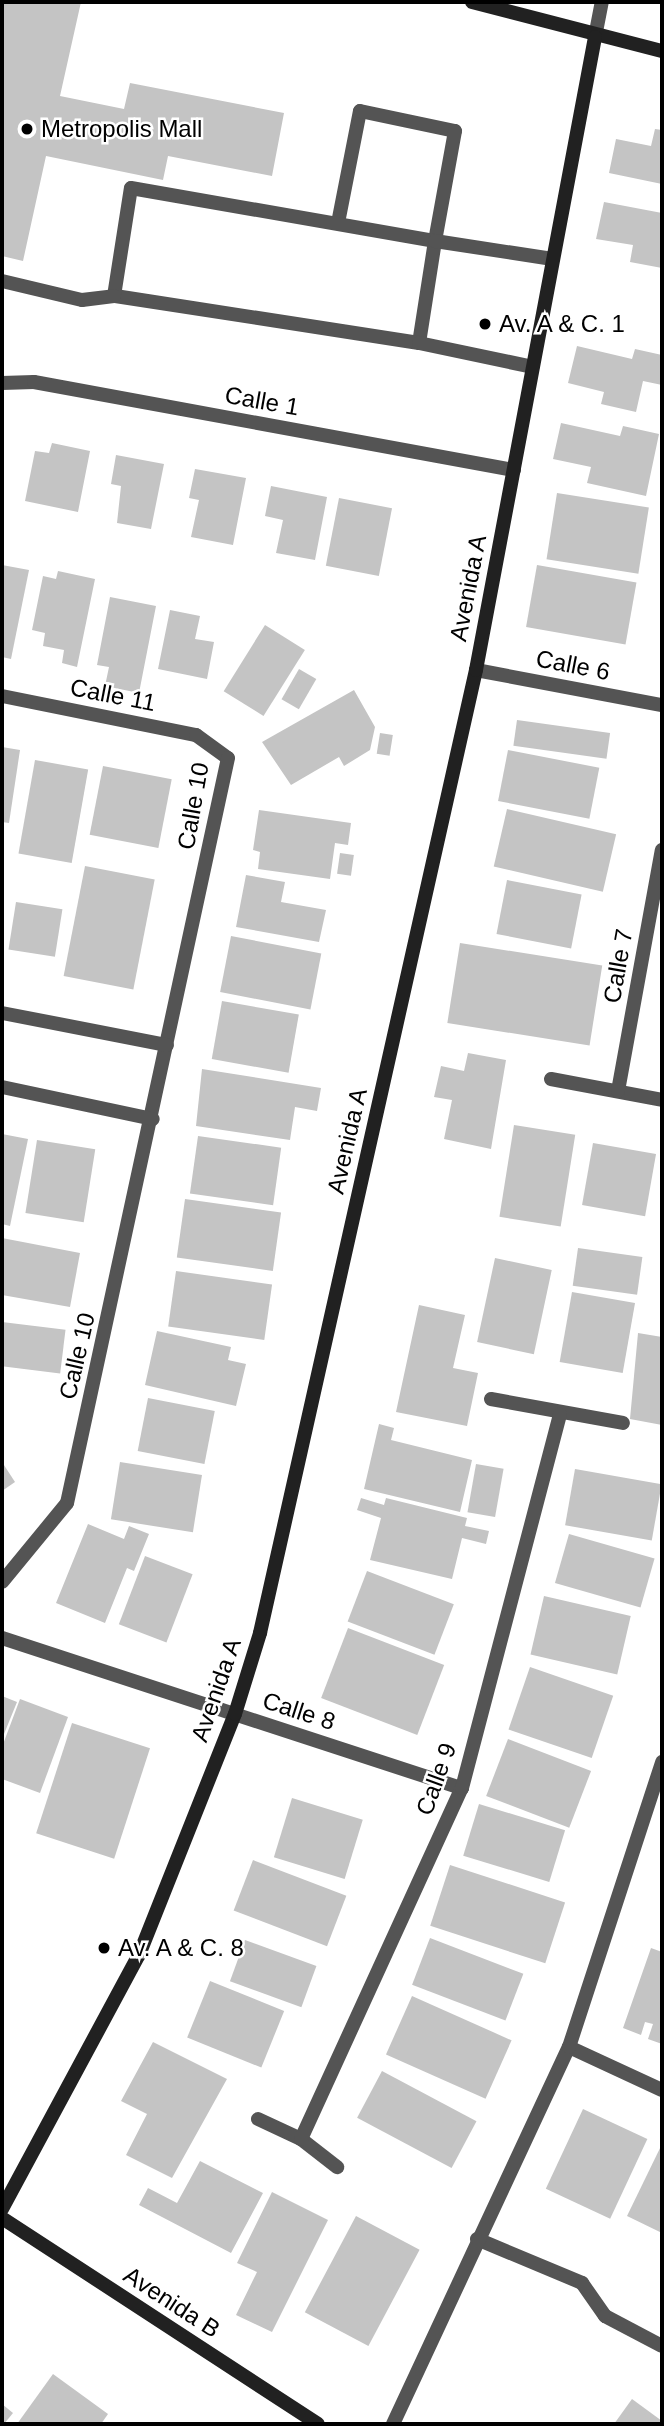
<!DOCTYPE html>
<style>
body{margin:0}
#map{position:relative;width:664px;height:2426px;overflow:hidden;background:#fff;font-family:Helvetica,sans-serif}
div>[style]{position:absolute}
.building>*{inset:0;background:#c4c4c4;transform-origin:0 0}
.lane>*{height:14px;margin:-7px;padding:0 7px;transform-origin:7px;border-radius:7px;background:#545454}
.street>*{height:14px;margin:-7px;padding:0 7px;transform-origin:7px;border-radius:7px;background:#545454}
.secondary>*{height:14px;margin:-7px;padding:0 7px;transform-origin:7px;border-radius:7px;background:#212121}
.dots>*{width:19px;height:19px;translate:-50% -50%;box-sizing:border-box;border:4px solid #fff;border-radius:50%}
span{translate:-50% -50%;white-space:nowrap;text-align:center;line-height:1.15;-webkit-text-stroke:5px #fff;paint-order:stroke}
.poi-label{font-size:24px;color:#000}
.left{translate:0 -50%;text-align:left}
.street-label{font-size:24px;color:#000}
.frame{position:absolute;inset:0;border:4px solid #000;pointer-events:none}
</style>
<div id="map">
<div class="building">
<i style="clip-path:polygon(2px 2px,81px 2px,60px 96px,124px 109px,130px 83px,284px 113px,272px 176px,168px 156px,163px 180px,46px 156px,23px 261px,2px 256px)"></i>
<i style="clip-path:polygon(655px 129px,662px 130px,662px 184px,609px 173px,616px 139px,651px 146px)"></i>
<i style="clip-path:polygon(604px 202px,662px 213px,662px 268px,630px 262px,633px 245px,596px 239px)"></i>
<i style="clip-path:polygon(577px 346px,632px 359px,635px 349px,662px 355px,662px 385px,643px 381px,636px 412px,601px 404px,604px 392px,568px 383px)"></i>
<i style="clip-path:polygon(561px 423px,620px 436px,623px 426px,659px 434px,646px 496px,587px 483px,591px 467px,553px 459px)"></i>
<i style="clip-path:polygon(52px 443px,90px 451px,78px 512px,25px 501px,35px 451px,49px 453px)"></i>
<i style="clip-path:polygon(116px 455px,164px 464px,151px 529px,117px 523px,121px 486px,111px 484px)"></i>
<i style="clip-path:polygon(195px 469px,246px 478px,233px 545px,191px 537px,199px 500px,189px 498px)"></i>
<i style="clip-path:polygon(271px 486px,327px 497px,315px 560px,276px 553px,283px 520px,265px 516px)"></i>
<i style="left:557px;top:493px;width:93px;height:67px;rotate:9deg"></i>
<i style="left:339px;top:498px;width:54px;height:69px;rotate:11deg"></i>
<i style="clip-path:polygon(2px 565px,29px 570px,11px 659px,2px 657px)"></i>
<i style="left:537px;top:565px;width:101px;height:63px;rotate:10deg"></i>
<i style="clip-path:polygon(58px 571px,95px 579px,77px 667px,62px 663px,64px 650px,43px 646px,45px 633px,32px 630px,43px 576px,56px 579px)"></i>
<i style="clip-path:polygon(110px 597px,156px 606px,139px 693px,105px 686px,109px 667px,97px 665px)"></i>
<i style="clip-path:polygon(170px 610px,200px 616px,195px 639px,214px 642px,207px 679px,158px 669px)"></i>
<i style="left:265px;top:625px;width:47px;height:78px;rotate:32deg"></i>
<i style="left:299px;top:669px;width:20px;height:35px;rotate:30deg"></i>
<i style="clip-path:polygon(354px 690px,375px 727px,370px 750px,344px 766px,339px 757px,291px 785px,262px 742px)"></i>
<i style="left:517px;top:720px;width:94px;height:26px;rotate:8deg"></i>
<i style="left:380px;top:733px;width:13px;height:21px;rotate:9deg"></i>
<i style="clip-path:polygon(2px 747px,20px 750px,9px 823px,2px 822px)"></i>
<i style="left:508px;top:750px;width:93px;height:52px;rotate:11deg"></i>
<i style="left:35px;top:760px;width:54px;height:95px;rotate:10deg"></i>
<i style="left:103px;top:766px;width:70px;height:70px;rotate:11deg"></i>
<i style="left:507px;top:809px;width:112px;height:59px;rotate:13deg"></i>
<i style="clip-path:polygon(259px 810px,351px 823px,348px 845px,335px 843px,330px 879px,258px 869px,260px 852px,253px 850px)"></i>
<i style="left:340px;top:853px;width:14px;height:21px;rotate:8deg"></i>
<i style="left:85px;top:866px;width:71px;height:112px;rotate:11deg"></i>
<i style="clip-path:polygon(246px 875px,285px 882px,281px 902px,326px 910px,319px 942px,236px 927px)"></i>
<i style="left:507px;top:880px;width:76px;height:55px;rotate:11deg"></i>
<i style="left:16px;top:902px;width:47px;height:48px;rotate:9deg"></i>
<i style="left:231px;top:936px;width:92px;height:57px;rotate:11deg"></i>
<i style="left:460px;top:943px;width:144px;height:81px;rotate:9deg"></i>
<i style="left:222px;top:1001px;width:78px;height:59px;rotate:10deg"></i>
<i style="clip-path:polygon(468px 1053px,506px 1060px,491px 1149px,444px 1139px,452px 1100px,434px 1097px,441px 1066px,464px 1071px)"></i>
<i style="clip-path:polygon(202px 1069px,321px 1088px,317px 1111px,295px 1107px,290px 1140px,196px 1126px)"></i>
<i style="left:514px;top:1125px;width:62px;height:93px;rotate:9deg"></i>
<i style="clip-path:polygon(2px 1134px,28px 1139px,10px 1226px,2px 1224px)"></i>
<i style="left:198px;top:1136px;width:84px;height:58px;rotate:8deg"></i>
<i style="left:37px;top:1140px;width:59px;height:74px;rotate:9deg"></i>
<i style="left:593px;top:1143px;width:64px;height:63px;rotate:10deg"></i>
<i style="left:185px;top:1199px;width:97px;height:59px;rotate:8deg"></i>
<i style="clip-path:polygon(2px 1238px,80px 1253px,70px 1307px,2px 1295px)"></i>
<i style="left:578px;top:1248px;width:65px;height:38px;rotate:8deg"></i>
<i style="left:495px;top:1258px;width:58px;height:86px;rotate:12deg"></i>
<i style="left:176px;top:1271px;width:97px;height:56px;rotate:8deg"></i>
<i style="left:572px;top:1292px;width:64px;height:71px;rotate:10deg"></i>
<i style="clip-path:polygon(419px 1305px,465px 1315px,453px 1368px,478px 1373px,467px 1426px,396px 1412px)"></i>
<i style="left:2px;top:1322px;width:64px;height:44px;rotate:7deg"></i>
<i style="clip-path:polygon(157px 1331px,231px 1347px,228px 1360px,246px 1364px,236px 1406px,145px 1385px)"></i>
<i style="clip-path:polygon(638px 1333px,662px 1337px,662px 1425px,630px 1419px)"></i>
<i style="left:148px;top:1398px;width:68px;height:54px;rotate:11deg"></i>
<i style="clip-path:polygon(379px 1424px,394px 1428px,391px 1440px,472px 1460px,460px 1512px,364px 1489px)"></i>
<i style="clip-path:polygon(2px 1462px,15px 1482px,2px 1491px)"></i>
<i style="left:120px;top:1462px;width:83px;height:58px;rotate:9deg"></i>
<i style="left:476px;top:1464px;width:28px;height:49px;rotate:10deg"></i>
<i style="left:575px;top:1469px;width:88px;height:57px;rotate:10deg"></i>
<i style="clip-path:polygon(361px 1498px,384px 1505px,386px 1498px,467px 1518px,465px 1526px,489px 1531px,486px 1544px,462px 1538px,452px 1579px,370px 1560px,381px 1518px,357px 1510px)"></i>
<i style="clip-path:polygon(88px 1524px,124px 1539px,129px 1526px,149px 1534px,134px 1571px,127px 1568px,105px 1623px,56px 1603px)"></i>
<i style="left:569px;top:1534px;width:89px;height:51px;rotate:16deg"></i>
<i style="left:145px;top:1556px;width:51px;height:73px;rotate:21deg"></i>
<i style="left:367px;top:1571px;width:93px;height:54px;rotate:21deg"></i>
<i style="left:544px;top:1596px;width:89px;height:60px;rotate:13deg"></i>
<i style="left:348px;top:1628px;width:103px;height:75px;rotate:21deg"></i>
<i style="left:530px;top:1667px;width:88px;height:66px;rotate:19deg"></i>
<i style="clip-path:polygon(2px 1696px,17px 1702px,2px 1739px)"></i>
<i style="clip-path:polygon(20px 1699px,68px 1717px,40px 1793px,2px 1779px,2px 1747px)"></i>
<i style="left:72px;top:1723px;width:82px;height:116px;rotate:18deg"></i>
<i style="left:508px;top:1739px;width:89px;height:61px;rotate:21deg"></i>
<i style="left:292px;top:1798px;width:74px;height:62px;rotate:17deg"></i>
<i style="left:479px;top:1804px;width:90px;height:54px;rotate:17deg"></i>
<i style="left:253px;top:1860px;width:100px;height:54px;rotate:21deg"></i>
<i style="left:450px;top:1865px;width:121px;height:64px;rotate:18deg"></i>
<i style="left:430px;top:1938px;width:100px;height:50px;rotate:21deg"></i>
<i style="left:245px;top:1940px;width:76px;height:44px;rotate:20deg"></i>
<i style="clip-path:polygon(651px 1948px,662px 1952px,662px 2044px,648px 2039px,653px 2024px,645px 2022px,641px 2035px,623px 2028px)"></i>
<i style="left:210px;top:1981px;width:80px;height:61px;rotate:22deg"></i>
<i style="left:412px;top:1996px;width:109px;height:64px;rotate:24deg"></i>
<i style="clip-path:polygon(153px 2042px,227px 2079px,172px 2178px,126px 2155px,147px 2114px,121px 2101px)"></i>
<i style="left:382px;top:2071px;width:107px;height:53px;rotate:28deg"></i>
<i style="left:583px;top:2109px;width:71px;height:88px;rotate:25deg"></i>
<i style="clip-path:polygon(662px 2144px,662px 2233px,627px 2216px)"></i>
<i style="clip-path:polygon(200px 2161px,263px 2193px,231px 2253px,139px 2205px,148px 2188px,177px 2203px)"></i>
<i style="clip-path:polygon(272px 2192px,328px 2220px,272px 2332px,236px 2315px,257px 2272px,237px 2263px)"></i>
<i style="left:356px;top:2216px;width:72px;height:109px;rotate:28deg"></i>
<i style="clip-path:polygon(53px 2374px,108px 2414px,101px 2424px,17px 2424px)"></i>
<i style="clip-path:polygon(632px 2399px,662px 2421px,662px 2424px,614px 2424px)"></i>
<i style="clip-path:polygon(2px 2404px,13px 2413px,4px 2424px,2px 2424px)"></i>
</div>
<div class="lane">
<i style="left:595px;top:37px;width:36px;rotate:-79deg"></i>
<i style="left:338px;top:223px;width:114px;rotate:-78.9deg"></i>
<i style="left:360px;top:111px;width:97px;rotate:11.9deg"></i>
<i style="left:455px;top:131px;width:112px;rotate:100.3deg"></i>
<i style="left:435px;top:241px;width:103px;rotate:98.9deg"></i>
<i style="left:419px;top:343px;width:309px;rotate:-171.2deg"></i>
<i style="left:114px;top:296px;width:109px;rotate:-81.1deg"></i>
<i style="left:131px;top:188px;width:309px;rotate:9.9deg"></i>
<i style="left:435px;top:241px;width:119px;rotate:8.7deg"></i>
<i style="left:2px;top:281px;width:82px;rotate:13.4deg"></i>
<i style="left:82px;top:300px;width:32px;rotate:-7deg"></i>
<i style="left:419px;top:343px;width:116px;rotate:11.9deg"></i>
</div>
<div class="street">
<i style="left:2px;top:383px;width:32px;rotate:-2deg"></i>
<i style="left:34px;top:382px;width:488px;rotate:10.4deg"></i>
<i style="left:476px;top:670px;width:189px;rotate:10.7deg"></i>
<i style="left:2px;top:696px;width:198px;rotate:11.4deg"></i>
<i style="left:196px;top:735px;width:39px;rotate:36deg"></i>
<i style="left:228px;top:758px;width:762px;rotate:102.19deg"></i>
<i style="left:67px;top:1503px;width:102px;rotate:129.4deg"></i>
<i style="left:2px;top:1013px;width:168px;rotate:11deg"></i>
<i style="left:551px;top:1079px;width:113px;rotate:10.7deg"></i>
<i style="left:2px;top:1087px;width:154px;rotate:12deg"></i>
<i style="left:618px;top:1091px;width:245px;rotate:-79.7deg"></i>
<i style="left:491px;top:1399px;width:134px;rotate:10.3deg"></i>
<i style="left:2px;top:1638px;width:484px;rotate:18.1deg"></i>
<i style="left:569px;top:2047px;width:102px;rotate:24.8deg"></i>
<i style="left:258px;top:2119px;width:47px;rotate:24.9deg"></i>
<i style="left:301px;top:2139px;width:46px;rotate:37.9deg"></i>
<i style="left:301px;top:2139px;width:386px;rotate:-65.4deg"></i>
<i style="left:462px;top:1788px;width:386px;rotate:-75.3deg"></i>
<i style="left:477px;top:2239px;width:114px;rotate:22.7deg"></i>
<i style="left:582px;top:2283px;width:40px;rotate:55.1deg"></i>
<i style="left:605px;top:2316px;width:64px;rotate:27.8deg"></i>
<i style="left:393px;top:2424px;width:416px;rotate:-65deg"></i>
<i style="left:569px;top:2047px;width:300px;rotate:-71.9deg"></i>
</div>
<div class="secondary">
<i style="left:472px;top:2px;width:196px;rotate:14.5deg"></i>
<i style="left:2px;top:2209px;width:289px;rotate:-61.7deg"></i>
<i style="left:139px;top:1955px;width:259px;rotate:-68.3deg"></i>
<i style="left:235px;top:1714px;width:85px;rotate:-72.8deg"></i>
<i style="left:260px;top:1633px;width:987px;rotate:-77.36deg"></i>
<i style="left:476px;top:670px;width:644px;rotate:-79.35deg"></i>
<i style="left:2px;top:2218px;width:377px;rotate:33.1deg"></i>
</div>
<div class="dots">
<i style="left:27px;top:129px;background:#000"></i>
<i style="left:485px;top:324px;background:#000"></i>
<i style="left:104px;top:1948px;background:#000"></i>
</div>
<div class="poi-label">
<span class="left" style="left:41px;top:129px">Metropolis Mall</span>
<span class="left" style="left:499px;top:324px">Av. A &amp; C. 1</span>
<span class="left" style="left:118px;top:1948px">Av. A &amp; C. 8</span>
</div>
<div class="street-label">
<span style="left:262px;top:401px;rotate:10deg">Calle 1</span>
<span style="left:468px;top:588px;rotate:-79deg">Avenida A</span>
<span style="left:573px;top:665px;rotate:11deg">Calle 6</span>
<span style="left:113px;top:695px;rotate:11deg">Calle 11</span>
<span style="left:193px;top:806px;rotate:-80deg">Calle 10</span>
<span style="left:618px;top:966px;rotate:-80deg">Calle 7</span>
<span style="left:347px;top:1141px;rotate:-77deg">Avenida A</span>
<span style="left:77px;top:1356px;rotate:-77deg">Calle 10</span>
<span style="left:216px;top:1690px;rotate:-71deg">Avenida A</span>
<span style="left:299px;top:1711px;rotate:18deg">Calle 8</span>
<span style="left:436px;top:1779px;rotate:-70deg">Calle 9</span>
<span style="left:172px;top:2302px;rotate:33deg">Avenida B</span>
</div>
<div class="frame"></div>
</div>
